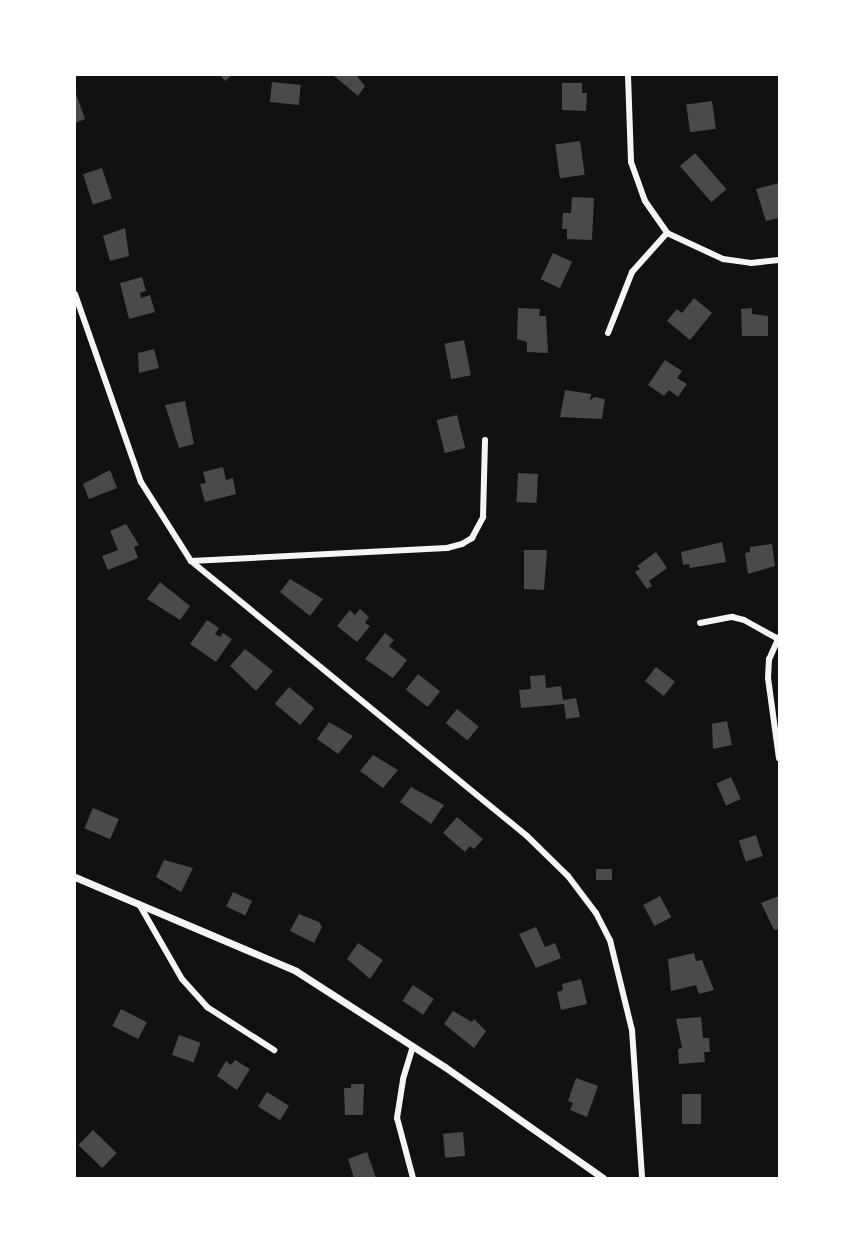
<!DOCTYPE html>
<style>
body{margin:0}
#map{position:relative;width:854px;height:1253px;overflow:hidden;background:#111;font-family:"Public Sans",sans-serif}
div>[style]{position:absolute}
.building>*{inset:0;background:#4a4a4a;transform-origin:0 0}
.minor>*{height:6px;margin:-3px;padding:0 3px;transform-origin:3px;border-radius:3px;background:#f5f5f5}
.tertiary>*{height:7px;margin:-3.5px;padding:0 3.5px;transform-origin:3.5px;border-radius:3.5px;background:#f5f5f5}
span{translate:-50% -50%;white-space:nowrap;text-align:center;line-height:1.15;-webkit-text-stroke:6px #fff;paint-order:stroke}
.frame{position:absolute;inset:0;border:76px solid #fff;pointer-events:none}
</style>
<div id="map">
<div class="building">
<i style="clip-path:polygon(220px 75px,232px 75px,225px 81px)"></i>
<i style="clip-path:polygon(333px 75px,356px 75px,365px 86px,358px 96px)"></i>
<i style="left:272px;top:82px;width:29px;height:20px;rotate:6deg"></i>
<i style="clip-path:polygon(562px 83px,582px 83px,582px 93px,587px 93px,586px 111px,562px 110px)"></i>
<i style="clip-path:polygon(75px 91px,85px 119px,75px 123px)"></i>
<i style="left:712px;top:101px;width:28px;height:26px;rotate:82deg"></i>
<i style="left:580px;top:141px;width:34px;height:25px;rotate:82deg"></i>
<i style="left:695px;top:153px;width:48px;height:20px;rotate:49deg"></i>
<i style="left:102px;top:168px;width:32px;height:20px;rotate:72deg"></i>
<i style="clip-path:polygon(779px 183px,779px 218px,766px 221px,756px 189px)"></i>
<i style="clip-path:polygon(572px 197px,594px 198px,592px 240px,567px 239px,567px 229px,562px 229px,563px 213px,571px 213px)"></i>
<i style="clip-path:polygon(125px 228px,129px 256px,110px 261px,103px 236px)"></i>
<i style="left:553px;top:253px;width:21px;height:29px;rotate:25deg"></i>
<i style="clip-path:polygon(142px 277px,146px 291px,140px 293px,141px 298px,150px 295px,155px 312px,129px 319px,120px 283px)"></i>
<i style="clip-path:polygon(694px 298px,712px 313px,690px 340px,667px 321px,677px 309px,682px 313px)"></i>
<i style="clip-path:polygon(518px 308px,540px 309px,539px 316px,546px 316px,548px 353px,527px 352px,527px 342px,517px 339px)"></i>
<i style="clip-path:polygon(752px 308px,752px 314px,768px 316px,768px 336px,742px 336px,741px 309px)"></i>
<i style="left:464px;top:340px;width:36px;height:20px;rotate:79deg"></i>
<i style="clip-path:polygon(154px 349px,159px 368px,139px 373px,138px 353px)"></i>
<i style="clip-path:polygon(665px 360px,682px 371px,677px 378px,687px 384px,678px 397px,669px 390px,664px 396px,648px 385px)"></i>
<i style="clip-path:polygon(565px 390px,591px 394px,590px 401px,594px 397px,605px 399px,602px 419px,560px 417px)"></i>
<i style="clip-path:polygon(185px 401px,194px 444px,179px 448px,165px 405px)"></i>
<i style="left:457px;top:415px;width:34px;height:21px;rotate:76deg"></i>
<i style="clip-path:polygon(223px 467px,226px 480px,233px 478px,236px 494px,205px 502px,200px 484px,206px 483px,203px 472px)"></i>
<i style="clip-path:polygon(110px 470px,117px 488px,89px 499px,83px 484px)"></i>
<i style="left:518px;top:473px;width:20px;height:29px;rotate:3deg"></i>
<i style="clip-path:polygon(126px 524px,139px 545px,134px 547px,138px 558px,108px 570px,102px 556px,118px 550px,110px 531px)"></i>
<i style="clip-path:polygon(722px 542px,726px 562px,690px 568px,689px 564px,683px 565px,681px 552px)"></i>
<i style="clip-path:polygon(772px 544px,775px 566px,748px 574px,745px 553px,750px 552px,750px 547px)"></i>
<i style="clip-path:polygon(524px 550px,547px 550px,544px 590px,524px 589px)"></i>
<i style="clip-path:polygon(656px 552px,667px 568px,649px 581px,652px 586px,647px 589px,635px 572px,640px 569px,637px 566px)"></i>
<i style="clip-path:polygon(290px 579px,323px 599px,310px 616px,280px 592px)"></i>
<i style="clip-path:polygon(160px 582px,190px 606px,180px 620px,147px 599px)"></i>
<i style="clip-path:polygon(360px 609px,369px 617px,365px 623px,370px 626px,357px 642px,337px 626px,350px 610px,355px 615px)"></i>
<i style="clip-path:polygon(207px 620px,219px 628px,215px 634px,220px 637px,223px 633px,232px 639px,216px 662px,190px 644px)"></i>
<i style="clip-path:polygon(385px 633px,394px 640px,389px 646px,407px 660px,393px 678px,365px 659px)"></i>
<i style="clip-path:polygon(245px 649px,273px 671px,256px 691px,230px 666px)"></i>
<i style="left:656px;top:667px;width:24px;height:18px;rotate:38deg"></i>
<i style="left:418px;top:674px;width:28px;height:20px;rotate:38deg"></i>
<i style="clip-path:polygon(545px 675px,546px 688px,561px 686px,563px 700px,576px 698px,580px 717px,566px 719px,564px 704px,521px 708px,519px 690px,531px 689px,530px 676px)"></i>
<i style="left:289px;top:687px;width:33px;height:22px;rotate:40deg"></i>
<i style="left:457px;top:709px;width:28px;height:18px;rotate:39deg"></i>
<i style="clip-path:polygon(727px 721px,732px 745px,713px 749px,712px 724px)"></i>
<i style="clip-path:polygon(329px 722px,353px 736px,338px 754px,317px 739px)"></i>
<i style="clip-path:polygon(373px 755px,398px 770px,383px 788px,360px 771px)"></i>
<i style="left:731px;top:777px;width:24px;height:16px;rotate:66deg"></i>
<i style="clip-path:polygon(411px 787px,444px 805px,431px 824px,400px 802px)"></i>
<i style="left:93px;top:808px;width:28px;height:22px;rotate:23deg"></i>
<i style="clip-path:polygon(457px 817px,483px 839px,474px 849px,470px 846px,465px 852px,443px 833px)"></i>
<i style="left:756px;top:835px;width:22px;height:18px;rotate:72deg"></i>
<i style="clip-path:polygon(164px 860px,193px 868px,181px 892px,156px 877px)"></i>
<i style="left:596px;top:869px;width:16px;height:11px"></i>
<i style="left:233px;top:892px;width:21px;height:16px;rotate:25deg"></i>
<i style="left:660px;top:896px;width:24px;height:19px;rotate:62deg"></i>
<i style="clip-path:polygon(779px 896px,779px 929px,774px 930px,761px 903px)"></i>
<i style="clip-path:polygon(299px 914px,319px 922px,322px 927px,314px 943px,290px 931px)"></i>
<i style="clip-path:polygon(536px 927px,545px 947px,555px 943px,561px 958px,536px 968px,519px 934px)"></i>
<i style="clip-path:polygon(358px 943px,383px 960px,370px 979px,347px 959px)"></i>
<i style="clip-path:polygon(694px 953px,696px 961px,702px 960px,714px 990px,699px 994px,696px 985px,671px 991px,668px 959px)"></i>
<i style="clip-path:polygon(581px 979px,587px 1004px,561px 1010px,557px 992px,563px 990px,562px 984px)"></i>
<i style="left:413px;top:985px;width:25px;height:19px;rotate:34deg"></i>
<i style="left:121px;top:1009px;width:29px;height:19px;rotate:27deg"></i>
<i style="clip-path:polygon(453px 1011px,472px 1022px,474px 1019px,486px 1031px,474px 1048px,444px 1024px)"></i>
<i style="clip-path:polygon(701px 1017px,703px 1038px,709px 1038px,710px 1052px,704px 1052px,705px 1062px,679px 1064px,678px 1049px,682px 1048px,676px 1019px)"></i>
<i style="left:179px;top:1035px;width:23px;height:21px;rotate:20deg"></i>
<i style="clip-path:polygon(235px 1060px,250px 1069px,237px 1090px,217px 1076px,226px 1061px,231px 1065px)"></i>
<i style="clip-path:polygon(576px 1078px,598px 1086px,587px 1117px,570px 1110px,573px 1103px,568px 1101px)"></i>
<i style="clip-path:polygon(351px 1084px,364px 1084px,363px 1115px,345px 1115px,344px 1088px,351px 1088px)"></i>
<i style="left:267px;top:1092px;width:26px;height:17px;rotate:32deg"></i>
<i style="left:701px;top:1094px;width:30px;height:19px;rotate:90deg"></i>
<i style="left:93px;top:1130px;width:33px;height:21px;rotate:44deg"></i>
<i style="left:463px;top:1132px;width:24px;height:20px;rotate:85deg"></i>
<i style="clip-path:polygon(367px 1152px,376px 1178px,354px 1178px,348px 1159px)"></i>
</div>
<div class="minor">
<i style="left:628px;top:75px;width:87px;rotate:88deg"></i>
<i style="left:631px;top:162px;width:41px;rotate:70.3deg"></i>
<i style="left:645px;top:201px;width:39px;rotate:55deg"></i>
<i style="left:667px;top:233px;width:62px;rotate:24.9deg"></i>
<i style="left:723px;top:259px;width:28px;rotate:8deg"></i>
<i style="left:751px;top:263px;width:28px;rotate:-6deg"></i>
<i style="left:75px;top:294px;width:199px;rotate:70.7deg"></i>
<i style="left:141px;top:482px;width:93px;rotate:57.7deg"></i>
<i style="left:191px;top:561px;width:434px;rotate:39.3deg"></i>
<i style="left:527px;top:836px;width:57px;rotate:44.3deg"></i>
<i style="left:568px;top:876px;width:46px;rotate:52.9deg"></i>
<i style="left:596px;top:913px;width:30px;rotate:63deg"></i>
<i style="left:610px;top:940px;width:93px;rotate:76.3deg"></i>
<i style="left:632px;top:1030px;width:148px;rotate:86.1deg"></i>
<i style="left:608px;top:333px;width:66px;rotate:-68.5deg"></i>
<i style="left:632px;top:272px;width:52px;rotate:-48.1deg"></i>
<i style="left:191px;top:561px;width:256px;rotate:-2.9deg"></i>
<i style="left:447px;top:548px;width:16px;rotate:-15deg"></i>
<i style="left:462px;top:544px;width:12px;rotate:-31deg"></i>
<i style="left:472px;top:538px;width:24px;rotate:-62deg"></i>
<i style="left:483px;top:517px;width:77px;rotate:-88.5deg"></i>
<i style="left:700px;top:623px;width:33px;rotate:-11deg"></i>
<i style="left:732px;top:617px;width:12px;rotate:14deg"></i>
<i style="left:744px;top:620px;width:39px;rotate:29deg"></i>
<i style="left:779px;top:637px;width:24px;rotate:114deg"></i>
<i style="left:769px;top:659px;width:19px;rotate:93deg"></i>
<i style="left:768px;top:678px;width:81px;rotate:82.2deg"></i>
<i style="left:139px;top:904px;width:86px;rotate:60.2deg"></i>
<i style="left:182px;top:979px;width:38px;rotate:48deg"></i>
<i style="left:207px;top:1007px;width:80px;rotate:32.7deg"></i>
<i style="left:413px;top:1178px;width:62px;rotate:-104.9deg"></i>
<i style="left:397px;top:1118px;width:39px;rotate:-81deg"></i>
<i style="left:403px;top:1079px;width:34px;rotate:-73deg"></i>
</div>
<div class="tertiary">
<i style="left:75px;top:877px;width:240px;rotate:23deg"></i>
<i style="left:296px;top:971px;width:177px;rotate:32.8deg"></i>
<i style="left:445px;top:1067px;width:193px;rotate:35.1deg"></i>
</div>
<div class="frame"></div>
</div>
